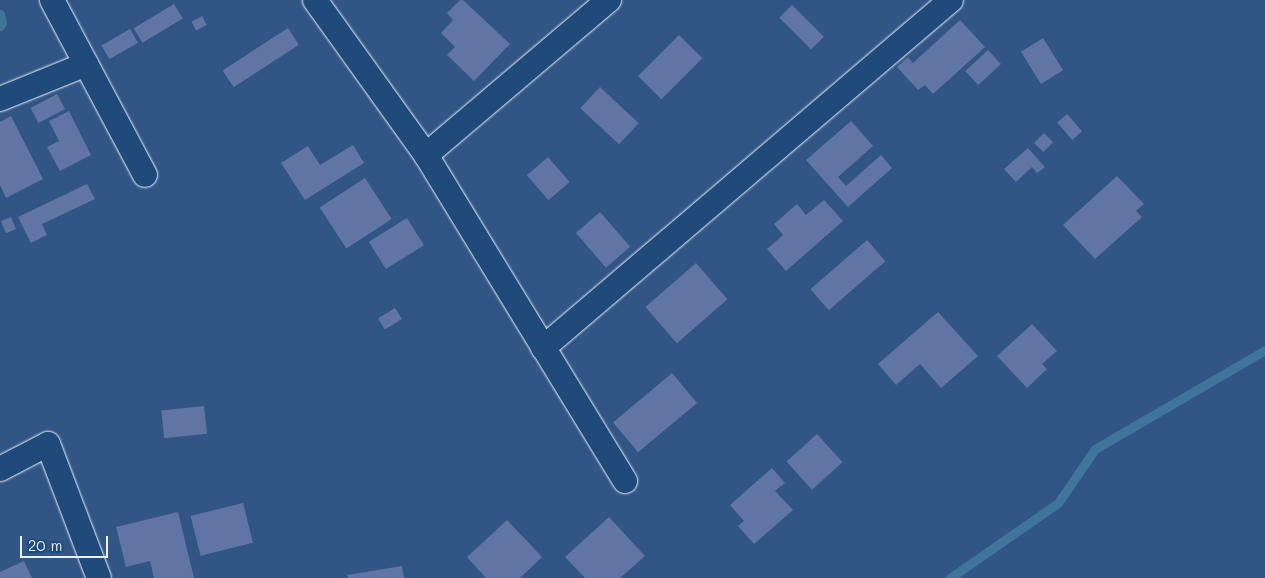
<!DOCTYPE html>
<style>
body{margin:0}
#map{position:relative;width:1265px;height:578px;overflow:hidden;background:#315585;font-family:Mali,sans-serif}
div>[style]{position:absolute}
.stream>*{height:9px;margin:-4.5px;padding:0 4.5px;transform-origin:4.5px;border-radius:4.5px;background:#3f759b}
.building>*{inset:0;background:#6075a4;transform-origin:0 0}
.roads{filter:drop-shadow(0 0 1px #e8f1f8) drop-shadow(0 0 1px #e8f1f8)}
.street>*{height:24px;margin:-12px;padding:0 12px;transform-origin:12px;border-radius:12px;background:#1f4a7a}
span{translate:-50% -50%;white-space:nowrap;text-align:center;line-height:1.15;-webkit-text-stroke:4.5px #1f4a7a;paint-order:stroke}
.scale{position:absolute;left:20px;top:536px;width:88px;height:22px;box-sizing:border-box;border:2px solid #e8f1f8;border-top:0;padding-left:6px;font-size:15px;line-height:18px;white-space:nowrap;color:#e8f1f8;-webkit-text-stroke:4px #1f4a7a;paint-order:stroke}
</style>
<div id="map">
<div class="stream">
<i style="left:0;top:14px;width:9px;rotate:77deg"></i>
<i style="left:2px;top:23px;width:4px;rotate:124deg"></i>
<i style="left:950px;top:578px;width:131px;rotate:-34.8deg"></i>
<i style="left:1058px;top:503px;width:65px;rotate:-55.6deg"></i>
<i style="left:1095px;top:449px;width:197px;rotate:-30.2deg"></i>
</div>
<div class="building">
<i style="clip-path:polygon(460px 0,463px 0,510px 44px,474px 81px,447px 55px,455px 47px,441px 33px,453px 20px,447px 13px)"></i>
<i style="left:174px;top:4px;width:17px;height:47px;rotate:59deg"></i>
<i style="left:792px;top:5px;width:45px;height:18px;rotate:45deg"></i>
<i style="left:202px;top:16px;width:10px;height:12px;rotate:61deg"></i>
<i style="clip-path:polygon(960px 20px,985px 47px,933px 94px,925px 85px,918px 90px,897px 67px,908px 57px,913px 63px)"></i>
<i style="left:288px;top:28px;width:20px;height:78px;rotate:57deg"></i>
<i style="left:130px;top:29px;width:16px;height:33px;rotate:60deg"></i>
<i style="left:679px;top:35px;width:33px;height:58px;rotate:45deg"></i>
<i style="left:1043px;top:38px;width:38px;height:26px;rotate:58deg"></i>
<i style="left:988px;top:50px;width:19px;height:31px;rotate:47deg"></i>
<i style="left:600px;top:87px;width:53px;height:29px;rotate:43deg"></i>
<i style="left:57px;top:94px;width:17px;height:30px;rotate:62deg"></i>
<i style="clip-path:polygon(69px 111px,91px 155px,60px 171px,47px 147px,59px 141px,49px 121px)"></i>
<i style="left:1067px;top:114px;width:23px;height:13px;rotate:49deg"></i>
<i style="clip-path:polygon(11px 116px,43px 179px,6px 198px,0 185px,0 122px)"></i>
<i style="clip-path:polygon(851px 121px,873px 146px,838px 177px,846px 186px,881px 155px,892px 168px,848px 207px,806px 160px)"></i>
<i style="left:1044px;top:133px;width:13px;height:14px;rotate:45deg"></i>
<i style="clip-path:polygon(353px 145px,364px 163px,305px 200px,281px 163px,308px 146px,320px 165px)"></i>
<i style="clip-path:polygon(1028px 148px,1045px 167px,1037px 173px,1032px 167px,1016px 182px,1004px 169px)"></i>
<i style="left:548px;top:157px;width:33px;height:28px;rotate:49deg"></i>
<i style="clip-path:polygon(1117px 176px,1144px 204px,1136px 211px,1142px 217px,1095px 259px,1063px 225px)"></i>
<i style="left:365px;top:178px;width:49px;height:54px;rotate:57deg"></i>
<i style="clip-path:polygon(87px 184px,95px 199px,42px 224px,47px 235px,31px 243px,18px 217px)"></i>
<i style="clip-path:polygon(824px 200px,843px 221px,786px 271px,767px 249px,783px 235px,774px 224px,797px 204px,806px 215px)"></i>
<i style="left:600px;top:212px;width:46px;height:32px;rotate:49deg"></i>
<i style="left:11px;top:217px;width:13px;height:11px;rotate:67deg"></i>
<i style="left:407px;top:218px;width:32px;height:45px;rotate:58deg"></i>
<i style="left:867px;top:240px;width:28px;height:75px;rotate:49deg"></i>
<i style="left:696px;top:263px;width:48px;height:67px;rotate:49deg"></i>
<i style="left:395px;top:308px;width:13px;height:20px;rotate:58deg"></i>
<i style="clip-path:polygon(938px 312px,978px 356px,941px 388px,920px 364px,896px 385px,878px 364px)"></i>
<i style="clip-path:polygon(1032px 324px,1057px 351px,1042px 364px,1047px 369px,1027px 388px,997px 356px)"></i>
<i style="left:672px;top:373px;width:39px;height:77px;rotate:50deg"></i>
<i style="left:204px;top:406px;width:28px;height:43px;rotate:84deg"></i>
<i style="left:817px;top:434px;width:38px;height:41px;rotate:48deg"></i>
<i style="clip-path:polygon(772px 468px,785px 483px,775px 491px,793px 510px,754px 544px,738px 526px,744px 521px,730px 505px)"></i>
<i style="left:243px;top:503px;width:41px;height:54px;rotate:76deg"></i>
<i style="clip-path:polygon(178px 512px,194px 578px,154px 578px,150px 561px,126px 567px,116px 527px)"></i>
<i style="clip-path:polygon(609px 517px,645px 556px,620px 578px,585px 578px,565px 557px)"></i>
<i style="clip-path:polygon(507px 520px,542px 557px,520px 578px,486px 578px,467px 557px)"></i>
<i style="clip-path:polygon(24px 561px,32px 578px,0 578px,0 572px)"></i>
<i style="clip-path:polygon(402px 566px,404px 578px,348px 578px,347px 575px)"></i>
</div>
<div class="roads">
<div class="street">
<i style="left:52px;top:0;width:198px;rotate:62deg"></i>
<i style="left:315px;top:0;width:191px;rotate:54.4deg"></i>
<i style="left:426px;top:155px;width:382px;rotate:58.6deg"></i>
<i style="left:0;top:99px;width:93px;rotate:-22.1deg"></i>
<i style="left:426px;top:155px;width:240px;rotate:-40.3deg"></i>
<i style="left:543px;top:348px;width:536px;rotate:-40.46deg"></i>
<i style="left:0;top:469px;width:54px;rotate:-27.5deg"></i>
<i style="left:48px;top:444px;width:143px;rotate:69.2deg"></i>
</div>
</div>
<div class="scale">20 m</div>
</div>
